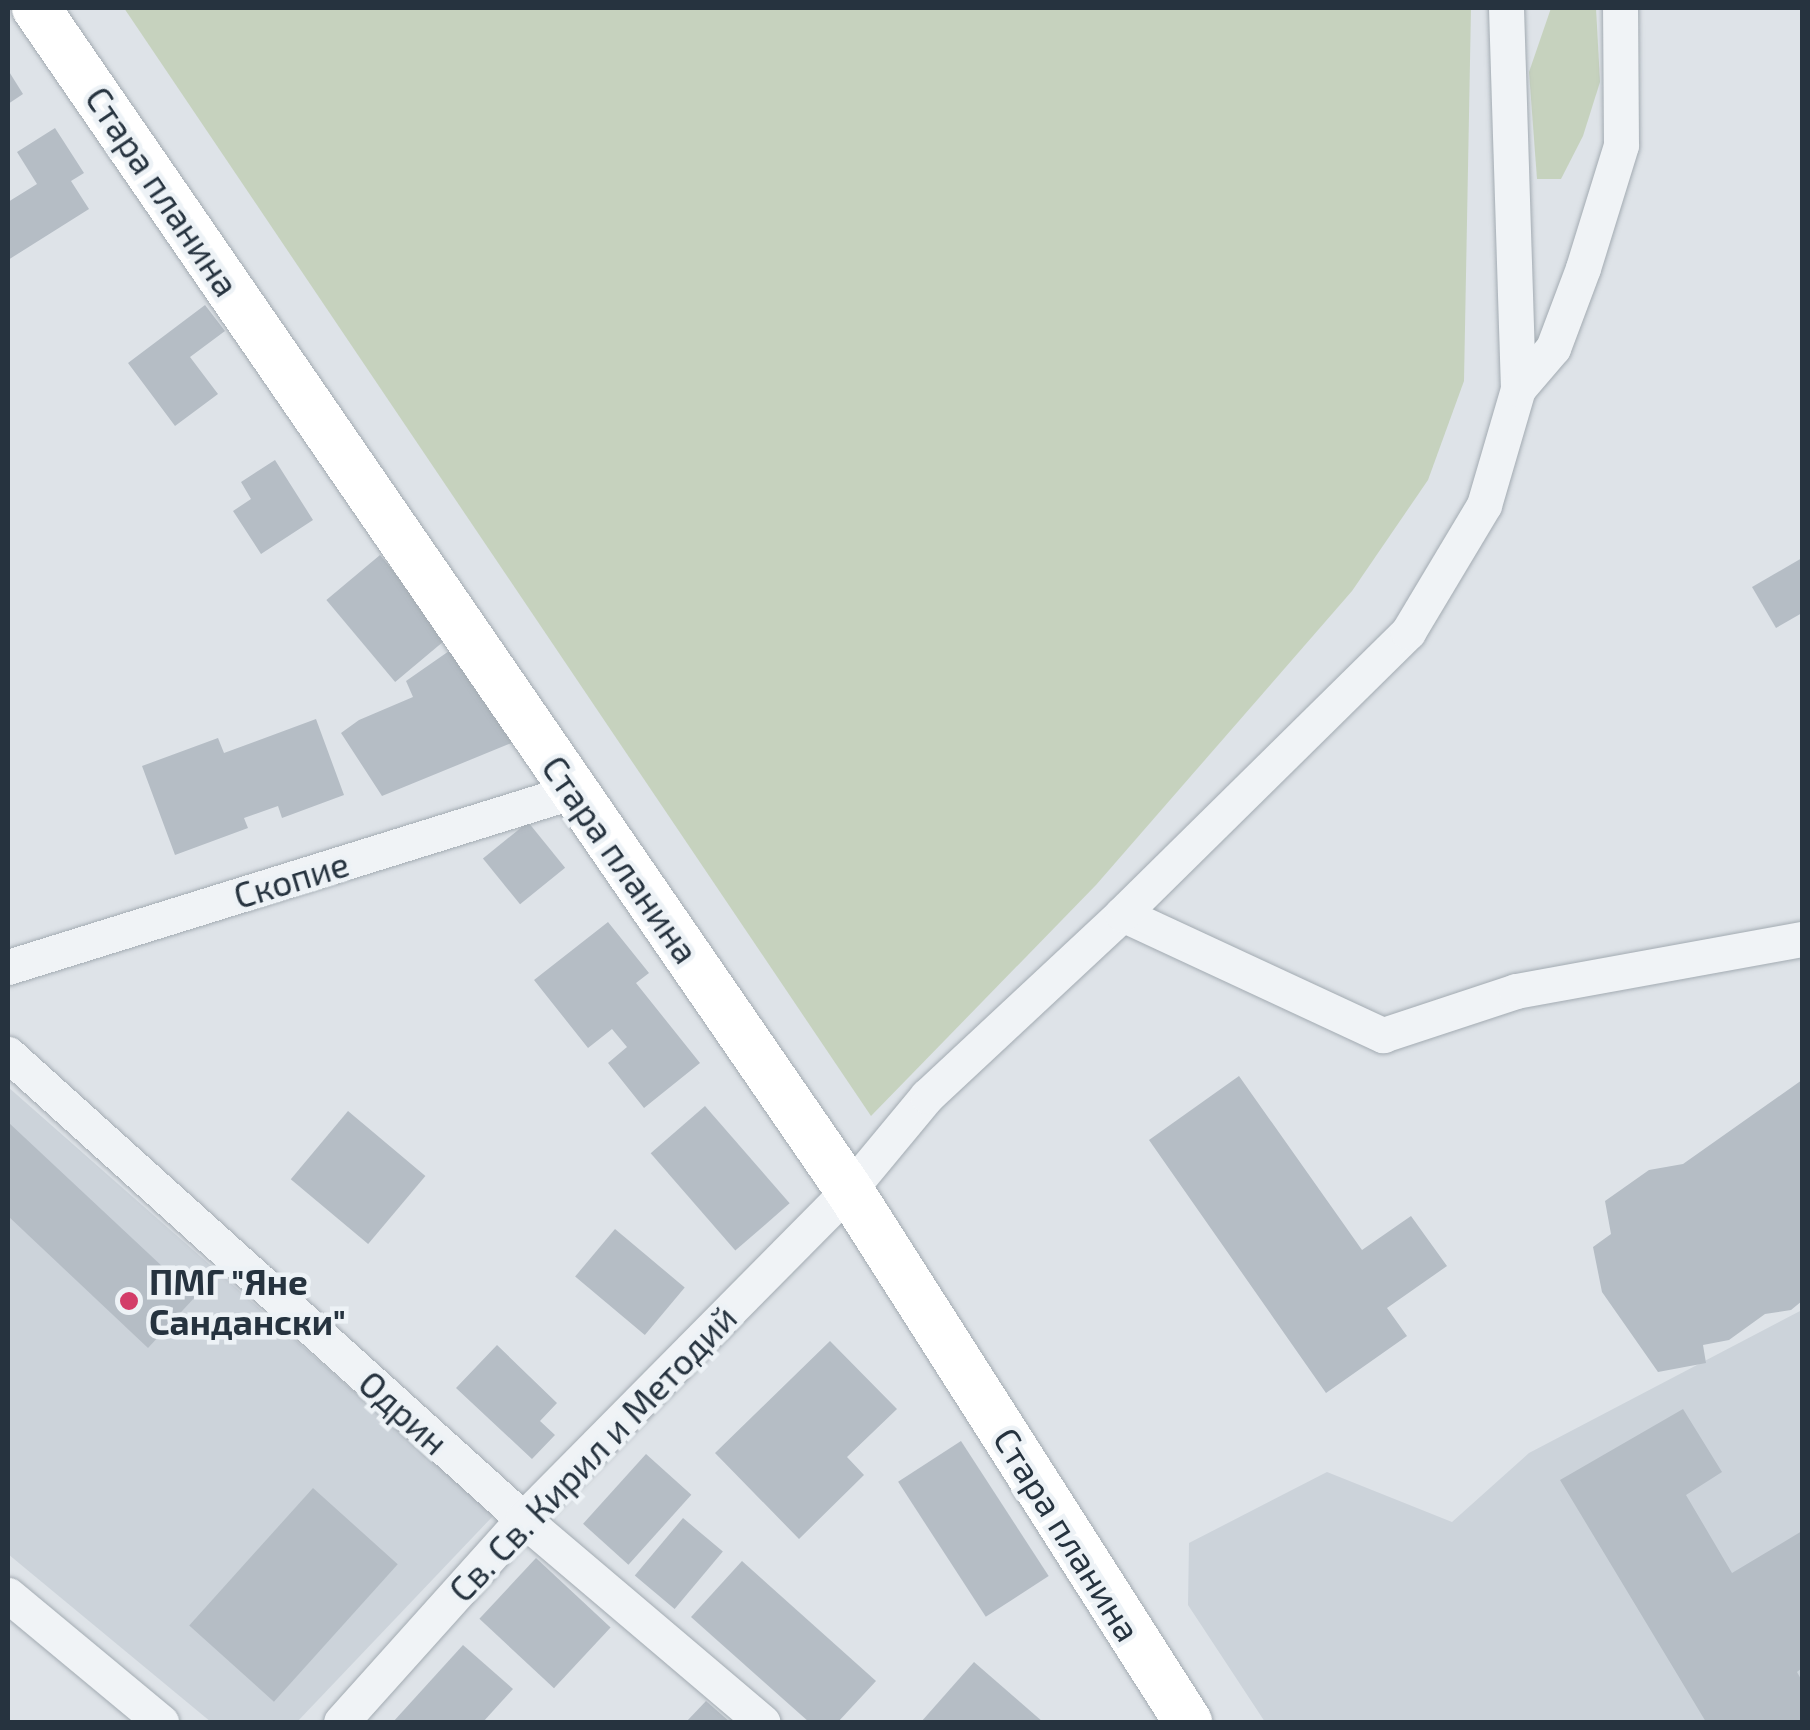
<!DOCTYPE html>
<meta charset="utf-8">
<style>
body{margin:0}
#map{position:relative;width:1810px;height:1730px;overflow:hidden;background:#dee3e8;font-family:"Exo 2",sans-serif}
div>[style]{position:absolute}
.built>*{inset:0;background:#ccd3da}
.green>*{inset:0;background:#c6d2be}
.building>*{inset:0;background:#b5bdc5;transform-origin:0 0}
.roads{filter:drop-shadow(0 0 2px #a3abb2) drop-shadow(0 0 2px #a3abb2)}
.street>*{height:35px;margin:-17.5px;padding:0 17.5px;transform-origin:17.5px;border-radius:17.5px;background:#f0f3f6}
.secondary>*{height:48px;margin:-24px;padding:0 24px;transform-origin:24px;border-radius:24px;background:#fff}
.dots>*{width:28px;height:28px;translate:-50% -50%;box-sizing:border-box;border:5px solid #edf2f6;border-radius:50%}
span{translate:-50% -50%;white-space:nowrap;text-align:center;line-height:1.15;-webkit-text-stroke:9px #edf2f6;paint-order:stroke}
.street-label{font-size:35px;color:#26333f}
.poi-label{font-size:35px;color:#26333f;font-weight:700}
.left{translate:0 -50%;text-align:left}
.frame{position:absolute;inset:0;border:10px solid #26333f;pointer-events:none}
</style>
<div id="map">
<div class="built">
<i style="clip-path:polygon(8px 1087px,494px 1515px,297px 1722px,211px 1722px,8px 1554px)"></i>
<i style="clip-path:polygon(1802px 1310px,1802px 1722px,1265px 1722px,1188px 1605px,1189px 1543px,1327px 1472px,1452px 1522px,1529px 1453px)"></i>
</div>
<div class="green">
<i style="clip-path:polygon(124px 8px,1471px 8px,1464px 381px,1428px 480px,1352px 591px,1096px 885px,871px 1116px)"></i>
<i style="clip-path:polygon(1551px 8px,1596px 8px,1600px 82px,1583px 136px,1561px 179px,1537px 179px,1529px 72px)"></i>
</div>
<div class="building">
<i style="clip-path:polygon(8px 70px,23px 94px,8px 104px)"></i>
<i style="clip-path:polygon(55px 128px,84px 173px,71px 181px,89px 209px,8px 260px,8px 202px,37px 184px,17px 152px)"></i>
<i style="clip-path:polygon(205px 305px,225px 331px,190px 357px,218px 394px,175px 426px,128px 363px)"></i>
<i style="clip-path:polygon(275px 460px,313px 520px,261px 554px,233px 511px,251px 499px,241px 482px)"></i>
<i style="left:380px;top:555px;width:107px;height:70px;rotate:50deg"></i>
<i style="clip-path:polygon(1802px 558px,1802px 613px,1776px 628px,1752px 587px)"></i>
<i style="clip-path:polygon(462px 642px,526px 737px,382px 796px,341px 733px,359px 720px,413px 697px,406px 681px)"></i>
<i style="clip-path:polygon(316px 719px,344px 795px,282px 818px,278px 806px,244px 818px,248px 828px,175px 855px,142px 766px,218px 738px,224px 753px)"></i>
<i style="left:528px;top:822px;width:59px;height:58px;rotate:51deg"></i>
<i style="clip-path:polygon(608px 922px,649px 973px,636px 983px,700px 1063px,644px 1108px,608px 1063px,627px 1047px,612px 1029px,588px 1048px,534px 980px)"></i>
<i style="clip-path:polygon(1239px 1076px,1362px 1250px,1411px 1216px,1447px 1266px,1387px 1308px,1407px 1336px,1326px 1393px,1149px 1140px)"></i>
<i style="clip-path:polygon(1802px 1080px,1802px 1301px,1791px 1310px,1765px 1314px,1729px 1340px,1703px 1345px,1706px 1363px,1658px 1372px,1602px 1292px,1593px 1247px,1611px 1234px,1605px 1201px,1649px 1170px,1683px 1164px)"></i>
<i style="left:705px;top:1106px;width:129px;height:72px;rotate:49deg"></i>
<i style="left:348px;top:1111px;width:101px;height:89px;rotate:40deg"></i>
<i style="clip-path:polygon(8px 1122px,195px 1297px,148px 1348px,8px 1216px)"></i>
<i style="left:615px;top:1229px;width:91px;height:62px;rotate:40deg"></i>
<i style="clip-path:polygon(830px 1341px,897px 1409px,847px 1457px,864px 1475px,799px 1539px,715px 1453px)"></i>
<i style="clip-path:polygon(497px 1345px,557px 1403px,540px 1421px,555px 1435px,532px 1459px,456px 1388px)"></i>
<i style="clip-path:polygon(1683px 1409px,1722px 1472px,1686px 1495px,1732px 1573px,1802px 1531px,1802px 1668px,1797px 1672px,1802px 1681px,1802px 1722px,1706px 1722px,1560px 1480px)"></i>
<i style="left:961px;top:1441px;width:161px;height:75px;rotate:57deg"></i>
<i style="left:646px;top:1454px;width:61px;height:94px;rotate:42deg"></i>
<i style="left:313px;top:1488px;width:114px;height:185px;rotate:42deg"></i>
<i style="left:683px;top:1518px;width:52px;height:75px;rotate:40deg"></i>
<i style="left:536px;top:1558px;width:102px;height:83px;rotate:43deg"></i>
<i style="clip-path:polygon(742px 1561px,876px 1681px,838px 1722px,809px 1722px,691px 1617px)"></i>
<i style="clip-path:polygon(463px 1645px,513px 1689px,483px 1722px,393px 1722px)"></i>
<i style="clip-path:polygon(974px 1662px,1043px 1722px,921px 1722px)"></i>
<i style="clip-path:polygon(706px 1701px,730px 1722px,686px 1722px)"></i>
</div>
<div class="roads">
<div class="street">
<i style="left:1506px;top:8px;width:381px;rotate:88.2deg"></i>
<i style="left:1122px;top:914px;width:288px;rotate:24.9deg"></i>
<i style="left:1383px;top:1035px;width:140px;rotate:-18.3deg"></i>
<i style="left:1516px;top:991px;width:291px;rotate:-10.3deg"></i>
<i style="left:8px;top:967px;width:593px;rotate:-17.27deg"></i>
<i style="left:8px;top:1054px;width:694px;rotate:42.08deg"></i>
<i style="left:523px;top:1519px;width:314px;rotate:40.3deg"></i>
<i style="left:8px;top:1595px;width:199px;rotate:39.7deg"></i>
<i style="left:341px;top:1722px;width:273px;rotate:-48.1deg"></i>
<i style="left:523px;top:1519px;width:463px;rotate:-45.3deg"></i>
<i style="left:849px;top:1190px;width:122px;rotate:-50.3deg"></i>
<i style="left:927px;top:1096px;width:267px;rotate:-43deg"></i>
<i style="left:1122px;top:914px;width:402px;rotate:-44.6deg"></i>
<i style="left:1408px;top:632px;width:148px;rotate:-59.1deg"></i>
<i style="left:1484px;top:505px;width:121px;rotate:-73.7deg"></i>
<i style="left:1518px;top:389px;width:54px;rotate:-49.5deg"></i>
<i style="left:1553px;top:348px;width:85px;rotate:-69.4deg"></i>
<i style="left:1583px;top:268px;width:129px;rotate:-72.8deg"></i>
<i style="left:1621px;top:145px;width:137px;rotate:-90.4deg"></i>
</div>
<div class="secondary">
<i style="left:36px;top:8px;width:1435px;rotate:55.48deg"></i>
<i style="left:849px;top:1190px;width:631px;rotate:57.49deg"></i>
</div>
</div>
<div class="dots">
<i style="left:129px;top:1301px;background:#d33d69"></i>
</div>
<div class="street-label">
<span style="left:163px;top:191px;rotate:56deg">Стара планина</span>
<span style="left:621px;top:859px;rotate:55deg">Стара планина</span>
<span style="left:291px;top:879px;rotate:-17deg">Скопие</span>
<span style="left:404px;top:1412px;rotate:42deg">Одрин</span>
<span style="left:592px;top:1453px;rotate:-46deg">Св. Св. Кирил и Методий</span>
<span style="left:1068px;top:1534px;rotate:58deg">Стара планина</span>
</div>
<div class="poi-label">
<span class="left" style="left:149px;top:1301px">ПМГ "Яне<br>Сандански"</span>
</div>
<div class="frame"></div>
</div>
